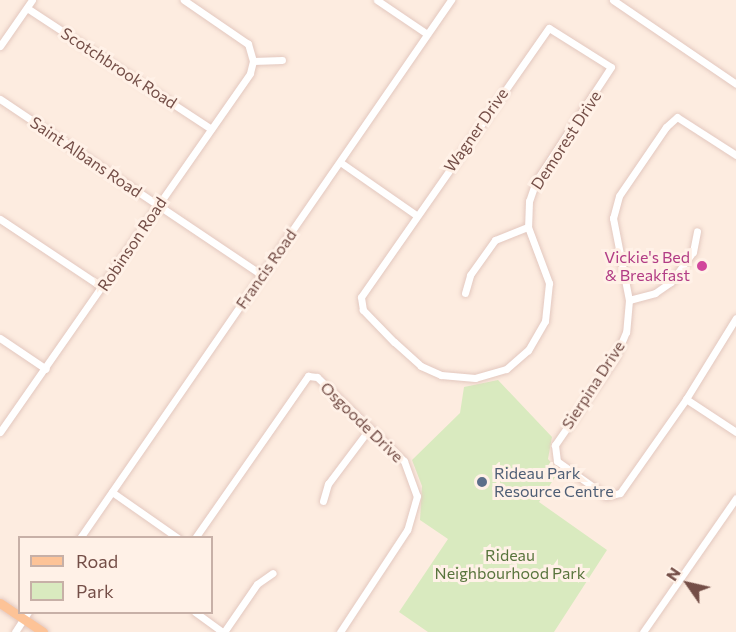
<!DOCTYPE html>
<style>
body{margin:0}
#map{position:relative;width:736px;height:632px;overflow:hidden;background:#fdece0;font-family:Commissioner,sans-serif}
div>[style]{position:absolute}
.green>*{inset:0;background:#d9eabf}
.roads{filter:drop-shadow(0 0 2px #e3c8bf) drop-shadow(0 0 2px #e3c8bf)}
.minor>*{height:7px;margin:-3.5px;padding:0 3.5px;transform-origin:3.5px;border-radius:3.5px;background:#fff}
.major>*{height:9px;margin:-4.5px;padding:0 4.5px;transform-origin:4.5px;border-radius:4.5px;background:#fdc397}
.dots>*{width:16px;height:16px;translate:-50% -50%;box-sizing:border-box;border:3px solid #fff1e7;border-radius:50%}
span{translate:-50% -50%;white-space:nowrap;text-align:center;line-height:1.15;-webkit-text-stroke:6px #fff1e7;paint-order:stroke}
.street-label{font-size:16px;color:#744e47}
.hotel-label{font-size:16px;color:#b23c85}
.right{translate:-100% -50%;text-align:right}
.service-label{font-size:16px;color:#4e5e75}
.left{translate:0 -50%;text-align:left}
.park-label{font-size:16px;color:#58743c}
.legend{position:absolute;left:18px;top:536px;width:195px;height:78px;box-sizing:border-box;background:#fff1e7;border:2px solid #c7b0a7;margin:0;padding:8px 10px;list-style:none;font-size:18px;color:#744e47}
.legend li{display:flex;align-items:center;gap:12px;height:30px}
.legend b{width:30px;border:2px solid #c7b0a7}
.north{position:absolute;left:658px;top:554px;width:60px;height:60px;-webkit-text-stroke:4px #fff1e7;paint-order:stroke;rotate:304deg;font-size:16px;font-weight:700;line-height:24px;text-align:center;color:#744e47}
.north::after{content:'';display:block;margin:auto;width:21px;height:27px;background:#744e47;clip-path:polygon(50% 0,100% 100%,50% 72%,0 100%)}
</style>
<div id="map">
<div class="green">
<i style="clip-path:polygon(498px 380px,552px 437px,548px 459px,559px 471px,539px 502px,607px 550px,554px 632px,428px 632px,399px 612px,448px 539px,420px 520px,422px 486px,412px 460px,460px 413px,464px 387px)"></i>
</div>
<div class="roads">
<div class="minor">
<i style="left:377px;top:0;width:60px;rotate:34.2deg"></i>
<i style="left:613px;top:0;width:149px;rotate:34.3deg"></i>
<i style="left:27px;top:8px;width:220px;rotate:33.3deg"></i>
<i style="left:549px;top:28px;width:73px;rotate:32.2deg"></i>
<i style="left:611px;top:67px;width:136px;rotate:123.3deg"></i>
<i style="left:536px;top:181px;width:21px;rotate:109deg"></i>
<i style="left:529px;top:201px;width:26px;rotate:92deg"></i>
<i style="left:528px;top:227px;width:60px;rotate:69.4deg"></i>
<i style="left:549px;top:283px;width:38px;rotate:96deg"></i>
<i style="left:545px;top:321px;width:34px;rotate:120deg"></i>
<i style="left:528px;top:350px;width:29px;rotate:139deg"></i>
<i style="left:506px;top:369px;width:32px;rotate:164deg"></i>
<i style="left:475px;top:378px;width:34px;rotate:-175deg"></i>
<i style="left:441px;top:375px;width:22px;rotate:-156deg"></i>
<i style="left:421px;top:366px;width:36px;rotate:-138deg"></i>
<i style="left:394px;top:342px;width:45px;rotate:-134.1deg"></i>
<i style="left:363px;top:310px;width:13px;rotate:-99deg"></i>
<i style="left:361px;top:297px;width:328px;rotate:-55.1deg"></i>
<i style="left:0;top:46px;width:56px;rotate:-55.2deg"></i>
<i style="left:253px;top:61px;width:29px;rotate:-2deg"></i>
<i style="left:0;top:99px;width:316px;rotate:33.9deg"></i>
<i style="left:736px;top:155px;width:70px;rotate:-147.2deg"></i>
<i style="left:677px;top:117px;width:15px;rotate:138deg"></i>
<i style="left:666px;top:127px;width:83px;rotate:124.3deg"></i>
<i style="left:619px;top:196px;width:23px;rotate:105deg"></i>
<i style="left:613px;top:218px;width:84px;rotate:79deg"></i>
<i style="left:629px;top:300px;width:32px;rotate:95deg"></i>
<i style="left:626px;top:332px;width:28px;rotate:113deg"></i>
<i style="left:615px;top:358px;width:106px;rotate:124.6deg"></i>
<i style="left:555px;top:445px;width:16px;rotate:83deg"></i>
<i style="left:557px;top:461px;width:60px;rotate:35.5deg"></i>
<i style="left:606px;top:496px;width:14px;rotate:-12deg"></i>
<i style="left:620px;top:493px;width:115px;rotate:-54.9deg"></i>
<i style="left:686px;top:399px;width:95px;rotate:-58.3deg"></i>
<i style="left:340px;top:162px;width:93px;rotate:34.9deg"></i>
<i style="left:0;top:219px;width:123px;rotate:33.7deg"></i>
<i style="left:465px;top:293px;width:19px;rotate:-74deg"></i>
<i style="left:470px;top:275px;width:43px;rotate:-54.5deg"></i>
<i style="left:495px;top:240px;width:35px;rotate:-22deg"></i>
<i style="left:629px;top:300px;width:27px;rotate:-15deg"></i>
<i style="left:655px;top:293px;width:19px;rotate:-35deg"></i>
<i style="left:671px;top:282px;width:37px;rotate:-54deg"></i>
<i style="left:693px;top:252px;width:21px;rotate:-79deg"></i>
<i style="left:0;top:338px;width:55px;rotate:34deg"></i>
<i style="left:686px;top:399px;width:60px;rotate:33.4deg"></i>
<i style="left:0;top:432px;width:437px;rotate:-55.1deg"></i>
<i style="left:250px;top:73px;width:12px;rotate:-76deg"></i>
<i style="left:253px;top:61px;width:18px;rotate:-106deg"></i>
<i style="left:248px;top:44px;width:78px;rotate:-145.5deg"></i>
<i style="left:112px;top:492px;width:80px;rotate:34.9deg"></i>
<i style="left:323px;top:501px;width:18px;rotate:-74deg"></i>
<i style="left:328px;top:484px;width:70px;rotate:-53.1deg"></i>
<i style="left:80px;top:538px;width:654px;rotate:-55.41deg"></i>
<i style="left:195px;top:538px;width:198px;rotate:-55.1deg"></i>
<i style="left:308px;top:376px;width:9px;rotate:6deg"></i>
<i style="left:317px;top:377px;width:121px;rotate:44deg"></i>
<i style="left:404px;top:461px;width:37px;rotate:70deg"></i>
<i style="left:417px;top:496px;width:35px;rotate:106deg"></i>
<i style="left:407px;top:530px;width:122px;rotate:123.3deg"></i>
<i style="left:195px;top:612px;width:34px;rotate:36deg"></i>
<i style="left:15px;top:632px;width:24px;rotate:-57deg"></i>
<i style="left:224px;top:632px;width:58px;rotate:-55.5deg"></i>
<i style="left:257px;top:584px;width:19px;rotate:-35deg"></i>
<i style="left:643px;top:632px;width:163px;rotate:-55.2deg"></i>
</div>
<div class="major">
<i style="left:0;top:603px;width:52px;rotate:34deg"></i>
</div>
</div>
<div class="dots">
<i style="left:702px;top:266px;background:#d1479c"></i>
<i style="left:482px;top:482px;background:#5c6f8a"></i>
</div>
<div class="street-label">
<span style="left:119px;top:68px;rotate:33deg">Scotchbrook Road</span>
<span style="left:476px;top:130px;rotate:-55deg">Wagner Drive</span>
<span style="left:566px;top:140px;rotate:-57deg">Demorest Drive</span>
<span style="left:86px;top:157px;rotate:34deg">Saint Albans Road</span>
<span style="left:132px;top:244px;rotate:-56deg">Robinson Road</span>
<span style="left:266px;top:269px;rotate:-55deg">Francis Road</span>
<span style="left:593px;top:385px;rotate:-57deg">Sierpina Drive</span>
<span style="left:362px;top:422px;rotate:44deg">Osgoode Drive</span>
</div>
<div class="hotel-label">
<span class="right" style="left:690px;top:266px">Vickie's Bed<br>&amp; Breakfast</span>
</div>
<div class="service-label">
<span class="left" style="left:494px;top:482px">Rideau Park<br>Resource Centre</span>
</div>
<div class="park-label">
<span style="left:510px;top:564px">Rideau<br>Neighbourhood Park</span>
</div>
<ul class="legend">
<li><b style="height:8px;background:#fdc397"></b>Road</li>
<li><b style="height:16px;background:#d9eabf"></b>Park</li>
</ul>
<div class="north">N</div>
</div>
